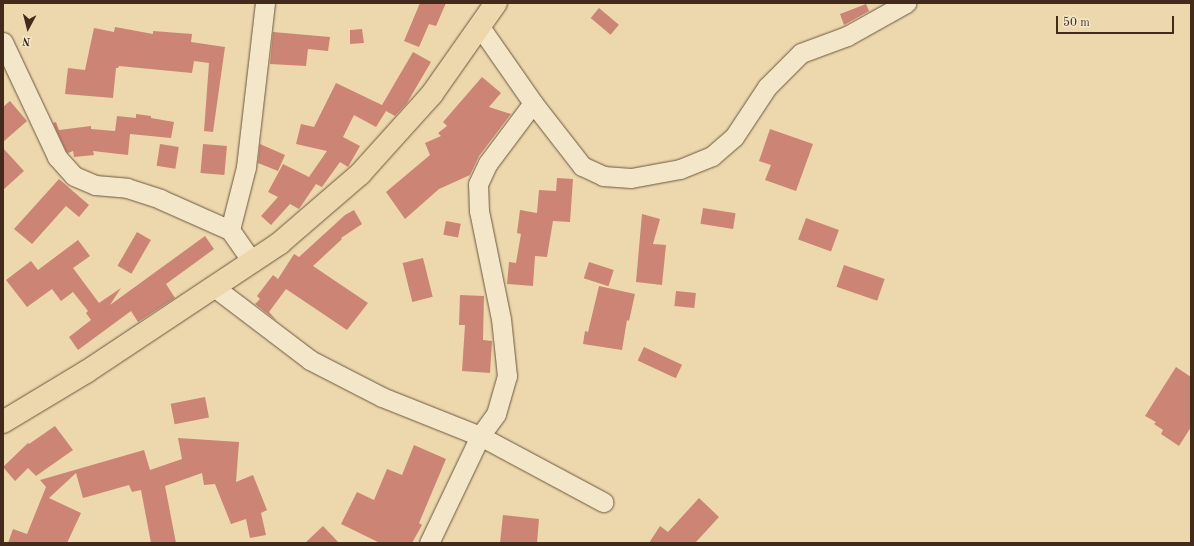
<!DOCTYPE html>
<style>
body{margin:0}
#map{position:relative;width:1194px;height:546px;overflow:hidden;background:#ecd8ac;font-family:"Old Standard TT",serif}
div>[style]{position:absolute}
.building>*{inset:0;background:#cc8475;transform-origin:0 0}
.roads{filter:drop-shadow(0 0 1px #6d5640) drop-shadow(0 0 1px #6d5640)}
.minor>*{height:19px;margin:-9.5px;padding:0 9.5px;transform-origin:9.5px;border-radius:9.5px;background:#f3e6c9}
.major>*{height:22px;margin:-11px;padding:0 11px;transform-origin:11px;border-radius:11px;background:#ecd8ac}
span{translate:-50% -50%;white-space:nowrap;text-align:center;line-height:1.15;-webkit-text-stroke:3.5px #f3e6c9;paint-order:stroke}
.frame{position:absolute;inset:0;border:4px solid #432b1c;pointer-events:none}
.north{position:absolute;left:8px;top:8px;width:40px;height:40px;-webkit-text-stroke:3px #f3e6c9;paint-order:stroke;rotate:187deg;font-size:11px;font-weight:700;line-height:16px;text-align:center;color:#432b1c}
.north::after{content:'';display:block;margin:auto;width:14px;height:18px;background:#432b1c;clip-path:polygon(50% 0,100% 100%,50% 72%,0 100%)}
.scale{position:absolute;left:1056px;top:16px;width:118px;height:18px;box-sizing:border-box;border:2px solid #432b1c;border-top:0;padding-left:5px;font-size:12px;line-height:14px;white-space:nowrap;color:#432b1c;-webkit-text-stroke:3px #f3e6c9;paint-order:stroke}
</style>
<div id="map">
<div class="building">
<i style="clip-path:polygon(420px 3px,446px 3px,436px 26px,429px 24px,419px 47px,404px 41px)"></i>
<i style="clip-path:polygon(866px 4px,869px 11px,844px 25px,840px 14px)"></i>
<i style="left:599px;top:8px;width:26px;height:13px;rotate:40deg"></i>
<i style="clip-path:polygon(115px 27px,153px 34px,153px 31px,192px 34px,191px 42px,225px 47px,213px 132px,204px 131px,209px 63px,194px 61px,192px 73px,119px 66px,118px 68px,116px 68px,113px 98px,65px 94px,68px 68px,85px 70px,94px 28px,114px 32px)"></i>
<i style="clip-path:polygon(362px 29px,364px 43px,350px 44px,350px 30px)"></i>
<i style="clip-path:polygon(273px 32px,330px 37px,328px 51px,308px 49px,306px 66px,270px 64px)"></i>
<i style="clip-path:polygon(413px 52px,431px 62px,407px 103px,395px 116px,386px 111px,376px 127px,354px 115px,343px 137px,360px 146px,348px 167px,340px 162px,322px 187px,316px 184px,299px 209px,290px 204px,271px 225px,261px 216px,278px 197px,268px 192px,283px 164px,309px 177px,327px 151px,296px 144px,301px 124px,314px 127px,336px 83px,382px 105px)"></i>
<i style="clip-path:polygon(482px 77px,501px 93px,489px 107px,511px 114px,479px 156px,470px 175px,439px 189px,405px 219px,386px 192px,430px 155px,425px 143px,441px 136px,438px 133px,447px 126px,443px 122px)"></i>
<i style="clip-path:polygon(10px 101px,27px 121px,3px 142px,3px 107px)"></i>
<i style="clip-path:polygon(136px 114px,151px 116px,151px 118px,174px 122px,171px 138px,130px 134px,128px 155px,93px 151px,94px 155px,74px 157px,73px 151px,68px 153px,66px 151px,53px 123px,56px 122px,59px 130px,91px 126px,91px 129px,115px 131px,117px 116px,136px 118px)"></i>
<i style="clip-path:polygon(770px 129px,813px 144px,796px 191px,765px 180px,771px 165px,759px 161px)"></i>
<i style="left:160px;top:144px;width:19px;height:22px;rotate:9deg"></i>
<i style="left:203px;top:144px;width:24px;height:29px;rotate:5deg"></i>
<i style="clip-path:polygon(260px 144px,285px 155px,278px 171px,258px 163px)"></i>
<i style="clip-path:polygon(3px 148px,24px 171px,3px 190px)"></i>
<i style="clip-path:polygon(557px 178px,573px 179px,570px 222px,553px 221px,547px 257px,535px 256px,533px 286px,507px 284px,509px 262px,516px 263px,521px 234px,517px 233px,520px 210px,537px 213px,539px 190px,556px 191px)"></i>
<i style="clip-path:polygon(59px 179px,89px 205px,79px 217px,66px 206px,32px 244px,14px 229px)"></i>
<i style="left:703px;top:208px;width:33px;height:16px;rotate:9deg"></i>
<i style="clip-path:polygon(354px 210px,362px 224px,341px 238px,342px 239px,313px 266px,368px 303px,347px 330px,286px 289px,269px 312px,277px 321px,255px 304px,260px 299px,257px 296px,273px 275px,278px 279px,294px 254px,299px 257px,345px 215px)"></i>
<i style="clip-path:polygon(642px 214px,660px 219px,653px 244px,666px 245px,662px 285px,636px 282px)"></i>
<i style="left:806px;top:218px;width:35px;height:23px;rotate:20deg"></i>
<i style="left:446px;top:221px;width:15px;height:14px;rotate:11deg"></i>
<i style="left:137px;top:232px;width:16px;height:39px;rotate:30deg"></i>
<i style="clip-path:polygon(205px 236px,214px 249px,166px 284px,175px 298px,138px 322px,131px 311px,78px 350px,69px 337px,91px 320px,86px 313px,88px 311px,73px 292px,61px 301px,52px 289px,27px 307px,6px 280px,31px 261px,38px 270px,78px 240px,90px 256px,73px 268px,99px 303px,121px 288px,110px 305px)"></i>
<i style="left:423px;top:258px;width:40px;height:21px;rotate:76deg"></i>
<i style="left:589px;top:262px;width:26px;height:17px;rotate:18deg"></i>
<i style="left:844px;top:265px;width:43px;height:23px;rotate:19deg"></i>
<i style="clip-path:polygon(599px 286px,635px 294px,629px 321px,627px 320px,622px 350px,583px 344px,585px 331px,588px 332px)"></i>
<i style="left:676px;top:291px;width:20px;height:15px;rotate:6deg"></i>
<i style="clip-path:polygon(460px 295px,484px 296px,483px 340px,492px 341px,490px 373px,462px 371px,465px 325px,459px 325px)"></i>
<i style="left:644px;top:347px;width:42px;height:15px;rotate:25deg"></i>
<i style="clip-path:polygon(1176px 367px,1191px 377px,1191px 427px,1179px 446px,1161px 434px,1163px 430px,1154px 424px,1156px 422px,1145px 416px)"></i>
<i style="left:205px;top:397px;width:21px;height:35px;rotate:79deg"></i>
<i style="clip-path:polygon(55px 426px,73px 450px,36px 476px,28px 468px,15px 481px,3px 467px,28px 443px,29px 444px)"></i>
<i style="clip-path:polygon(178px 438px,239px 442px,236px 482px,253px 475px,267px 510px,261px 513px,266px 535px,250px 538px,246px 519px,231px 524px,215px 484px,204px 485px,202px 473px,165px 486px,176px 543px,151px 543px,141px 490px,132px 492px,129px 485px,83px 498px,76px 473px,49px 498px,81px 513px,67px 543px,8px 543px,13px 529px,27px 534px,46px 487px,40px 480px,144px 450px,150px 470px,182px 459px)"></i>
<i style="clip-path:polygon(414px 445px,446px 459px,419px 523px,422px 525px,412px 543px,380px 543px,341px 524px,357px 492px,374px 500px,387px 469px,402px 475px)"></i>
<i style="clip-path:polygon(699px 498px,719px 517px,695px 543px,649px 543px,660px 526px,668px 532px)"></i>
<i style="clip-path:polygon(503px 515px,539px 519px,537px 543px,500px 543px)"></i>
<i style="clip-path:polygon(323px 526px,339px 543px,305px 543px)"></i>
</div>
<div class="roads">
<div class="minor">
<i style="left:480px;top:27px;width:93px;rotate:55.1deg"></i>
<i style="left:533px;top:103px;width:80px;rotate:52.1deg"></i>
<i style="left:582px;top:166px;width:23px;rotate:25deg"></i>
<i style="left:603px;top:176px;width:28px;rotate:4deg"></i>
<i style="left:631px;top:178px;width:50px;rotate:-10.4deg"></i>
<i style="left:680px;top:169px;width:35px;rotate:-22deg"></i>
<i style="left:712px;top:156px;width:29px;rotate:-41deg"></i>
<i style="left:734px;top:137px;width:60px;rotate:-56.6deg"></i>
<i style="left:767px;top:87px;width:48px;rotate:-45deg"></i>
<i style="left:801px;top:53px;width:49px;rotate:-20.3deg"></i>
<i style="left:847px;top:36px;width:68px;rotate:-29.2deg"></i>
<i style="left:3px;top:42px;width:127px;rotate:64.8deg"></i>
<i style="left:57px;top:157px;width:25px;rotate:48deg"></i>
<i style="left:74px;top:176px;width:23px;rotate:23deg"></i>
<i style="left:95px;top:185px;width:32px;rotate:5deg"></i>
<i style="left:127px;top:188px;width:35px;rotate:18deg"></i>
<i style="left:160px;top:199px;width:77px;rotate:23.9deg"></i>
<i style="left:230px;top:230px;width:39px;rotate:55deg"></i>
<i style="left:230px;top:230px;width:65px;rotate:-75.7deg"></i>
<i style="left:246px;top:167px;width:165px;rotate:-83.4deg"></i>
<i style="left:214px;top:287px;width:121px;rotate:37.2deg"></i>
<i style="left:310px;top:360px;width:81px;rotate:27.2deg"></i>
<i style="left:382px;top:397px;width:105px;rotate:21.7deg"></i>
<i style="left:480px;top:436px;width:140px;rotate:28.2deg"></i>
<i style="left:429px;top:543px;width:119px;rotate:-64.5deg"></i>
<i style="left:480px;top:436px;width:27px;rotate:-54deg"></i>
<i style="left:496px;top:414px;width:40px;rotate:-74deg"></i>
<i style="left:507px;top:376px;width:57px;rotate:-96deg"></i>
<i style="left:501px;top:319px;width:110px;rotate:-101.5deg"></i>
<i style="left:479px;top:211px;width:27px;rotate:-92deg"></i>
<i style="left:478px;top:184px;width:23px;rotate:-65deg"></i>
<i style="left:488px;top:163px;width:75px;rotate:-53.1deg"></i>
</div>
<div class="major">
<i style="left:3px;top:422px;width:97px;rotate:-31.1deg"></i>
<i style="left:86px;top:372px;width:233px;rotate:-33.6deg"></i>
<i style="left:280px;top:243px;width:106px;rotate:-40.8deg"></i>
<i style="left:360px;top:174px;width:108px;rotate:-48deg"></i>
<i style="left:432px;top:94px;width:111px;rotate:-54.9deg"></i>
</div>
</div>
<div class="frame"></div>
<div class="north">N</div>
<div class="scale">50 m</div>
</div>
